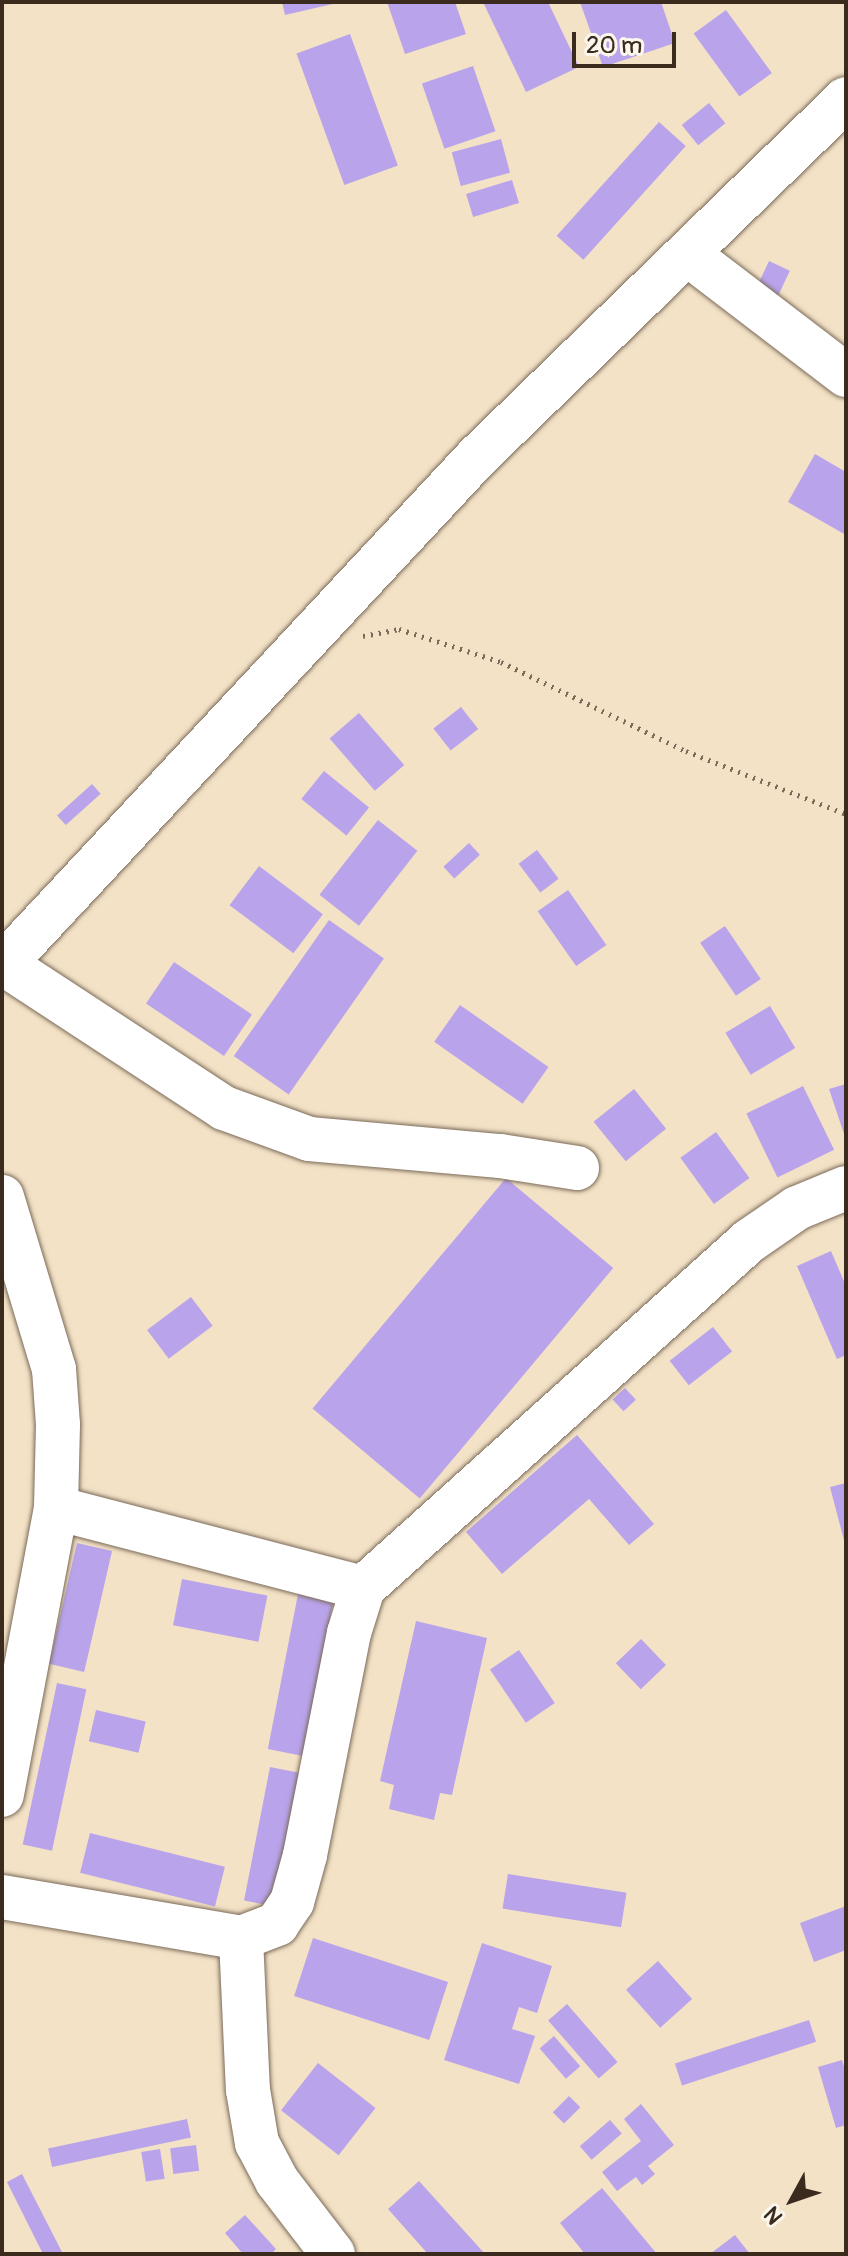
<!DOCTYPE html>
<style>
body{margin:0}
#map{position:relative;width:848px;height:2256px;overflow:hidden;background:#f3e2c6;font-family:Pangolin,sans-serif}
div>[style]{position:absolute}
.building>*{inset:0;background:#b9a4eb;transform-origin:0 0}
.path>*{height:5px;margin-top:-2.5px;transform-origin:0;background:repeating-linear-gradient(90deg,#7b6a59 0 2px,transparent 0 8px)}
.roads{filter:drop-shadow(0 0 2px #7b6a59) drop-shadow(0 0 2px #7b6a59)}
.minor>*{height:44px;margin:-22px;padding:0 22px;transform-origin:22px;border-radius:22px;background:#fff}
span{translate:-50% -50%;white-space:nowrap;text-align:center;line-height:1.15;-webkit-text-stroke:7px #fbf7ec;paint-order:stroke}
.frame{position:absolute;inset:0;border:4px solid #3b2a1e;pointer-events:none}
.north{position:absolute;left:752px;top:2160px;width:80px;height:80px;-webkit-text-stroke:6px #fbf7ec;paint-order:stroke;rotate:230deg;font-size:22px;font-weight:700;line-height:32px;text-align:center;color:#3b2a1e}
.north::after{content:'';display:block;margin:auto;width:28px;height:36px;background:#3b2a1e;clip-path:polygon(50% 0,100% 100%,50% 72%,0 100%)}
.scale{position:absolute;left:572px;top:32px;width:104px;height:36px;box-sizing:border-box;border:4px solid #3b2a1e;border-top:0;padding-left:10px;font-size:24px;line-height:28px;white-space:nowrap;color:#3b2a1e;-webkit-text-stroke:6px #fbf7ec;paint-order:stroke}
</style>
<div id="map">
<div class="building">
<i style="clip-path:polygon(282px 2px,337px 2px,337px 3px,285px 15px)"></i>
<i style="clip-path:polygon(387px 2px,455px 2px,466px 34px,405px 54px)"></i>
<i style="clip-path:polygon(483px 2px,548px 2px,579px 67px,526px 92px)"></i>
<i style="clip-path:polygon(580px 2px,661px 2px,675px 43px,603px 67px)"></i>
<i style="left:726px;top:10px;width:78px;height:40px;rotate:54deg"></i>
<i style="left:350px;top:34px;width:140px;height:57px;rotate:70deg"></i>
<i style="left:473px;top:66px;width:69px;height:54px;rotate:71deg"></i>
<i style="left:709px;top:103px;width:26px;height:35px;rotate:51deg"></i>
<i style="left:659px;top:122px;width:36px;height:153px;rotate:42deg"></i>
<i style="left:501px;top:139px;width:35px;height:51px;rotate:75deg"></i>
<i style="left:512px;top:180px;width:24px;height:48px;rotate:73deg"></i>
<i style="left:769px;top:261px;width:23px;height:28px;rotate:25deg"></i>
<i style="clip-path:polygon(815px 454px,846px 472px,846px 535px,788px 502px)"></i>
<i style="left:461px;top:707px;width:28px;height:35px;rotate:52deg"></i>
<i style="left:359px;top:713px;width:69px;height:39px;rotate:49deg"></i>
<i style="left:324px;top:771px;width:58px;height:36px;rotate:39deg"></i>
<i style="left:92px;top:784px;width:13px;height:47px;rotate:48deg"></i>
<i style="left:378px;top:820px;width:50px;height:95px;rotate:38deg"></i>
<i style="left:469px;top:843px;width:16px;height:35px;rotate:47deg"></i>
<i style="left:537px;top:850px;width:36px;height:23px;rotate:53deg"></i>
<i style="left:259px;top:866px;width:80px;height:49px;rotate:37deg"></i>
<i style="left:568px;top:890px;width:67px;height:37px;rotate:55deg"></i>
<i style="left:329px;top:920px;width:67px;height:166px;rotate:35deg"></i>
<i style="left:725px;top:926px;width:64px;height:30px;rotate:56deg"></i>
<i style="left:174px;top:962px;width:94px;height:50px;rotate:34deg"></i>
<i style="left:460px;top:1005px;width:108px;height:45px;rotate:35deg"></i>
<i style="left:770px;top:1006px;width:49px;height:52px;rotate:59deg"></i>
<i style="clip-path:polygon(846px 1084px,846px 1137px,845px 1137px,829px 1089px)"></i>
<i style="left:803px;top:1086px;width:71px;height:63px;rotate:64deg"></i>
<i style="left:634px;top:1089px;width:51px;height:52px;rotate:51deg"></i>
<i style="left:716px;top:1132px;width:57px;height:44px;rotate:54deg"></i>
<i style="left:506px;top:1178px;width:140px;height:301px;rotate:40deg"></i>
<i style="clip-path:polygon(831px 1251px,846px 1286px,846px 1355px,837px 1359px,797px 1266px)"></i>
<i style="left:191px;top:1297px;width:36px;height:55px;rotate:53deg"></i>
<i style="left:713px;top:1327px;width:31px;height:55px;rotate:52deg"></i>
<i style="left:625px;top:1388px;width:16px;height:17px;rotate:47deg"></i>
<i style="clip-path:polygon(577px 1435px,654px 1524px,629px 1545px,589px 1499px,502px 1574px,466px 1532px)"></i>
<i style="clip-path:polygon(846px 1483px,846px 1544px,845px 1544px,830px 1487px)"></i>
<i style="left:77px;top:1543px;width:36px;height:124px;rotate:13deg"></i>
<i style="left:182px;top:1579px;width:87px;height:47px;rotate:11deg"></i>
<i style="left:298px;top:1594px;width:36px;height:158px;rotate:11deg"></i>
<i style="clip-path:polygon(416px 1621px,487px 1638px,452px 1795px,440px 1793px,434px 1820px,389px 1809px,394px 1785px,380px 1781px)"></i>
<i style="left:641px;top:1639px;width:36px;height:35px;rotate:46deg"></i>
<i style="left:519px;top:1650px;width:64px;height:35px;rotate:56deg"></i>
<i style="left:57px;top:1683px;width:30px;height:165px;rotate:12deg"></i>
<i style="left:96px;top:1710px;width:51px;height:32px;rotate:13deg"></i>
<i style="left:270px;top:1767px;width:31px;height:136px;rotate:11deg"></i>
<i style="left:90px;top:1833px;width:139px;height:41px;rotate:14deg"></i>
<i style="left:508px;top:1874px;width:120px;height:35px;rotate:9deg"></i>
<i style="clip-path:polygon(846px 1906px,846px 1950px,814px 1962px,800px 1923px)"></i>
<i style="left:313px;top:1938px;width:142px;height:61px;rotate:18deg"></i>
<i style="clip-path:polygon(482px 1943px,552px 1966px,537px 2013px,519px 2007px,512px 2029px,535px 2036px,519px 2084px,444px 2060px)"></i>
<i style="left:658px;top:1961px;width:51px;height:43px;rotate:48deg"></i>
<i style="left:567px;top:2004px;width:77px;height:25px;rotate:49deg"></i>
<i style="left:809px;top:2020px;width:23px;height:141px;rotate:72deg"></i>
<i style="left:554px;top:2036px;width:40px;height:19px;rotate:49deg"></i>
<i style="clip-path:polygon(842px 2060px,846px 2073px,846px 2125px,836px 2128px,818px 2067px)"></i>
<i style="left:318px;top:2063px;width:73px;height:60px;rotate:38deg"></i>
<i style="left:569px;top:2096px;width:16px;height:23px;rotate:45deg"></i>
<i style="clip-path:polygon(641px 2104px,674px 2145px,648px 2166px,655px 2174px,642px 2185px,636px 2177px,617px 2191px,602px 2172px,641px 2141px,624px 2119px)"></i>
<i style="left:187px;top:2119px;width:19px;height:142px;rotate:78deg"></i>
<i style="left:610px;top:2120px;width:18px;height:40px;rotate:49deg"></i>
<i style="left:196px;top:2145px;width:26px;height:26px;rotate:83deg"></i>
<i style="left:160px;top:2149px;width:30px;height:19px;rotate:81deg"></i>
<i style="clip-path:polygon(22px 2174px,63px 2254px,43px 2254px,7px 2182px)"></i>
<i style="clip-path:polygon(419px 2181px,485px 2254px,428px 2254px,388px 2209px)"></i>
<i style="clip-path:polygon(602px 2188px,657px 2254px,585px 2254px,560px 2223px)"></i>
<i style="clip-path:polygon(245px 2215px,276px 2249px,271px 2254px,243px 2254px,225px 2233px)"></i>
<i style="clip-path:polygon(735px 2235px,750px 2254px,710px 2254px)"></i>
</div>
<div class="path">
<i style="left:363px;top:636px;width:37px;rotate:-11deg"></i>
<i style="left:399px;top:629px;width:107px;rotate:17.9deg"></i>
<i style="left:501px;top:662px;width:205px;rotate:25.7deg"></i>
<i style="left:686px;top:751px;width:172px;rotate:21.5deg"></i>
</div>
<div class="roads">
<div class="minor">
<i style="left:689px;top:255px;width:198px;rotate:37.4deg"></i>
<i style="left:4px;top:964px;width:263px;rotate:33.2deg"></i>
<i style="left:224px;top:1108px;width:90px;rotate:20deg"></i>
<i style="left:309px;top:1139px;width:192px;rotate:5.1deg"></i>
<i style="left:500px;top:1156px;width:78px;rotate:8.9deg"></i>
<i style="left:2px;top:966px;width:696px;rotate:-46.98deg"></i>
<i style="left:477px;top:457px;width:514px;rotate:-44.13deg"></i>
<i style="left:2px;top:1197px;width:180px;rotate:73.2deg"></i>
<i style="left:54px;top:1369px;width:56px;rotate:85.9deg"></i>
<i style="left:58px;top:1425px;width:83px;rotate:91.4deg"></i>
<i style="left:56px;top:1508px;width:292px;rotate:100.7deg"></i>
<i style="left:56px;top:1508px;width:317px;rotate:14.6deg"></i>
<i style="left:2px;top:1897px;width:242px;rotate:9.7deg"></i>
<i style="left:241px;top:1938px;width:39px;rotate:-21deg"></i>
<i style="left:277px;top:1924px;width:27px;rotate:-56deg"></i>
<i style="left:292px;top:1902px;width:49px;rotate:-74.5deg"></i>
<i style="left:305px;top:1855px;width:226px;rotate:-78.8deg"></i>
<i style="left:349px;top:1633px;width:47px;rotate:-72.7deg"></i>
<i style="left:363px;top:1588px;width:519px;rotate:-41.95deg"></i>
<i style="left:749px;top:1241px;width:58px;rotate:-34.5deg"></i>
<i style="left:797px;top:1208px;width:53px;rotate:-22.2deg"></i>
<i style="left:241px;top:1938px;width:152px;rotate:87.4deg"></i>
<i style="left:248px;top:2090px;width:54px;rotate:80.4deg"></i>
<i style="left:257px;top:2143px;width:43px;rotate:62.2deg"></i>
<i style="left:277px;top:2181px;width:92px;rotate:52.5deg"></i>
</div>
</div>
<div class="frame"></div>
<div class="north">N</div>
<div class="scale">20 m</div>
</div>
